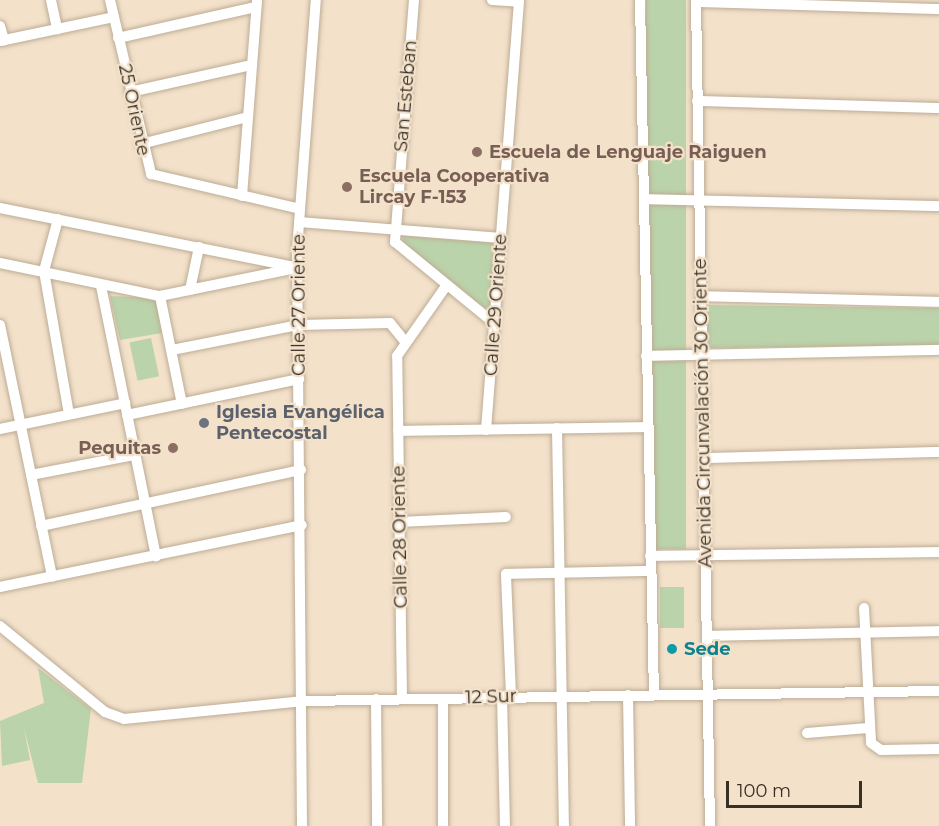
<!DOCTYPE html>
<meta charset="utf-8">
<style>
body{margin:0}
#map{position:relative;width:939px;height:826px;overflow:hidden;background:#f3e1ca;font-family:Montserrat,sans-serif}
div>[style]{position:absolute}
.green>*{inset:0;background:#bbd3aa;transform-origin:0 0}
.roads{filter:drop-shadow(0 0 2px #bdac95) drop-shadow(0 0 2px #bdac95)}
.minor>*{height:10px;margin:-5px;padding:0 5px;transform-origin:5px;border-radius:5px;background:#fff}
.dots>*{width:16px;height:16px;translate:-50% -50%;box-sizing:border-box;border:3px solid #f3e1ca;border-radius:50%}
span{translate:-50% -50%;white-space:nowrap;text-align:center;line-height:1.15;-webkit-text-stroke:4.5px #f3e1ca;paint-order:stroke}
.street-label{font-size:18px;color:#373027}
.education-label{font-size:18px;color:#785e54;font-weight:700}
.left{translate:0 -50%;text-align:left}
.right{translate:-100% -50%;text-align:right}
.worship-label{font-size:18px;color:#5b616d;font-weight:700}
.culture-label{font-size:18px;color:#0d838f;font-weight:700}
.scale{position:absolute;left:726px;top:781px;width:136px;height:27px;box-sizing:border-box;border:3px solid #373027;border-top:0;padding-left:8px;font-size:18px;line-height:21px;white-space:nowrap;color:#373027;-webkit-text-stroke:4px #f3e1ca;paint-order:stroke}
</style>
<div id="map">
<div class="green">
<i style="left:646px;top:0;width:40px;height:549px"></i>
<i style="clip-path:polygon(404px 236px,494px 243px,490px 312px,402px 245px)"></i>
<i style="clip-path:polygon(110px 296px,155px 298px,162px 333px,120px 340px)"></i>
<i style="clip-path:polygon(707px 305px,939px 308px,939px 345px,708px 348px)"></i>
<i style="left:151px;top:338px;width:39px;height:22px;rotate:78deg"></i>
<i style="left:660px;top:587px;width:24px;height:41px"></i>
<i style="clip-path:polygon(38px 668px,91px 709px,82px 783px,38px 783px,24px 728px,30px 760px,2px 766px,0 721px,44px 703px)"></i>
</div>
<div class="roads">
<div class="minor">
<i style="left:51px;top:0;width:30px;rotate:78deg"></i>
<i style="left:110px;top:0;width:179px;rotate:76.7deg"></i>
<i style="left:151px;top:174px;width:153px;rotate:13.2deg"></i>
<i style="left:414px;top:0;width:243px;rotate:94.5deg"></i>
<i style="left:395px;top:242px;width:128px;rotate:39.3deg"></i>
<i style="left:492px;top:0;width:27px;rotate:4deg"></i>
<i style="left:640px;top:0;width:695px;rotate:88.85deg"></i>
<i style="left:696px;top:0;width:826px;rotate:89.03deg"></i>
<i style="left:696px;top:2px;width:243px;rotate:1.7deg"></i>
<i style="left:0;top:26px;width:15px;rotate:74deg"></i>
<i style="left:118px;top:38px;width:141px;rotate:-12.7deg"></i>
<i style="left:0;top:41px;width:116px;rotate:-11.9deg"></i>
<i style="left:130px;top:92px;width:125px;rotate:-12.5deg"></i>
<i style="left:697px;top:101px;width:242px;rotate:1.7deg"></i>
<i style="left:141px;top:144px;width:110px;rotate:-14.2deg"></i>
<i style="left:242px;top:196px;width:197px;rotate:-85.6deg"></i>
<i style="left:644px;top:199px;width:295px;rotate:1.4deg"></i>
<i style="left:0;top:208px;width:300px;rotate:11.3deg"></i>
<i style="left:58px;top:219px;width:54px;rotate:105.1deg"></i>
<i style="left:44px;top:271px;width:145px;rotate:80.1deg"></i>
<i style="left:299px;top:222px;width:203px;rotate:4.5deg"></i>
<i style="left:0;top:263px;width:163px;rotate:11.7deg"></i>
<i style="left:160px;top:296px;width:140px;rotate:-11.6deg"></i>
<i style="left:101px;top:286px;width:276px;rotate:78.5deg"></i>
<i style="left:190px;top:290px;width:44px;rotate:-78.2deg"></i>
<i style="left:160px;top:296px;width:110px;rotate:78.5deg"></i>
<i style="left:701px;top:296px;width:238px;rotate:1.4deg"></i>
<i style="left:0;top:325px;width:257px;rotate:78.3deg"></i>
<i style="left:172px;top:350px;width:128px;rotate:-11.2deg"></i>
<i style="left:298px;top:325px;width:92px;rotate:-1.2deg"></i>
<i style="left:390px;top:323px;width:22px;rotate:51deg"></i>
<i style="left:646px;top:356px;width:293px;rotate:-1.2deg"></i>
<i style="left:127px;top:415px;width:176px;rotate:-11.8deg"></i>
<i style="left:557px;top:428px;width:398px;rotate:89deg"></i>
<i style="left:0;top:429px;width:128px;rotate:-11.7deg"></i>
<i style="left:486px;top:430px;width:431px;rotate:-85.6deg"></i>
<i style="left:398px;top:431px;width:249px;rotate:-0.9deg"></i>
<i style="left:704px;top:458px;width:235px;rotate:-1.5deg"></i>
<i style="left:31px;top:475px;width:106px;rotate:-10.9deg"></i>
<i style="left:399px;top:522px;width:107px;rotate:-2.7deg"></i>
<i style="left:41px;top:526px;width:266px;rotate:-12.2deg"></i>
<i style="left:650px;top:556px;width:289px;rotate:-0.8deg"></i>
<i style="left:0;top:587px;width:308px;rotate:-11.6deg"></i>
<i style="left:864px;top:608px;width:135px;rotate:87deg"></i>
<i style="left:871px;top:743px;width:12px;rotate:35deg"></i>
<i style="left:881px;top:750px;width:58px;rotate:-1deg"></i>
<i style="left:0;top:626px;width:136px;rotate:39.3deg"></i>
<i style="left:105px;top:712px;width:20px;rotate:20deg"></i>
<i style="left:124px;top:719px;width:181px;rotate:-5.7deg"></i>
<i style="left:304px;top:701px;width:635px;rotate:-0.9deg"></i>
<i style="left:707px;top:636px;width:232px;rotate:-1.2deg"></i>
<i style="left:511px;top:695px;width:121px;rotate:-92.4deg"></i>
<i style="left:506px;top:574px;width:145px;rotate:-1.2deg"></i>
<i style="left:628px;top:695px;width:131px;rotate:89.1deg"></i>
<i style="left:502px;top:696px;width:130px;rotate:88.7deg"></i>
<i style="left:376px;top:699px;width:127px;rotate:89.5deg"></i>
<i style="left:402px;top:699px;width:343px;rotate:-90.8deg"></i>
<i style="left:397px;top:356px;width:85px;rotate:-55deg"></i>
<i style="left:443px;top:699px;width:127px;rotate:90deg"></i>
<i style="left:807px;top:733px;width:61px;rotate:-4.7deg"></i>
<i style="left:302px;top:826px;width:576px;rotate:-90.5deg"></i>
<i style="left:297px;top:250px;width:251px;rotate:-85.7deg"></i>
</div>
</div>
<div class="dots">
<i style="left:477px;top:152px;background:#8d6e63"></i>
<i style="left:347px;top:187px;background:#8d6e63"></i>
<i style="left:204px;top:423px;background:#6b7280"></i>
<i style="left:173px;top:448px;background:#8d6e63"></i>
<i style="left:672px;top:649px;background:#0f9aa8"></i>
</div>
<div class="street-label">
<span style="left:406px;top:96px;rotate:-85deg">San Esteban</span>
<span style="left:134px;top:110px;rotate:78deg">25 Oriente</span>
<span style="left:299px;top:305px;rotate:-90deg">Calle 27 Oriente</span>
<span style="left:496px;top:305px;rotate:-86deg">Calle 29 Oriente</span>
<span style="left:703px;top:413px;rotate:-91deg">Avenida Circunvalación 30 Oriente</span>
<span style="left:400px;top:537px;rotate:-91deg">Calle 28 Oriente</span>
<span style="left:491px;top:697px;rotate:-2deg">12 Sur</span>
</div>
<div class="education-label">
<span class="left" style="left:489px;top:152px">Escuela de Lenguaje Raiguen</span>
<span class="left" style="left:359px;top:187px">Escuela Cooperativa<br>Lircay F-153</span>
<span class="right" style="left:161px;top:448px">Pequitas</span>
</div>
<div class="worship-label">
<span class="left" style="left:216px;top:423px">Iglesia Evangélica<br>Pentecostal</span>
</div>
<div class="culture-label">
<span class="left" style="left:684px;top:649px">Sede</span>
</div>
<div class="scale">100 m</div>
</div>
